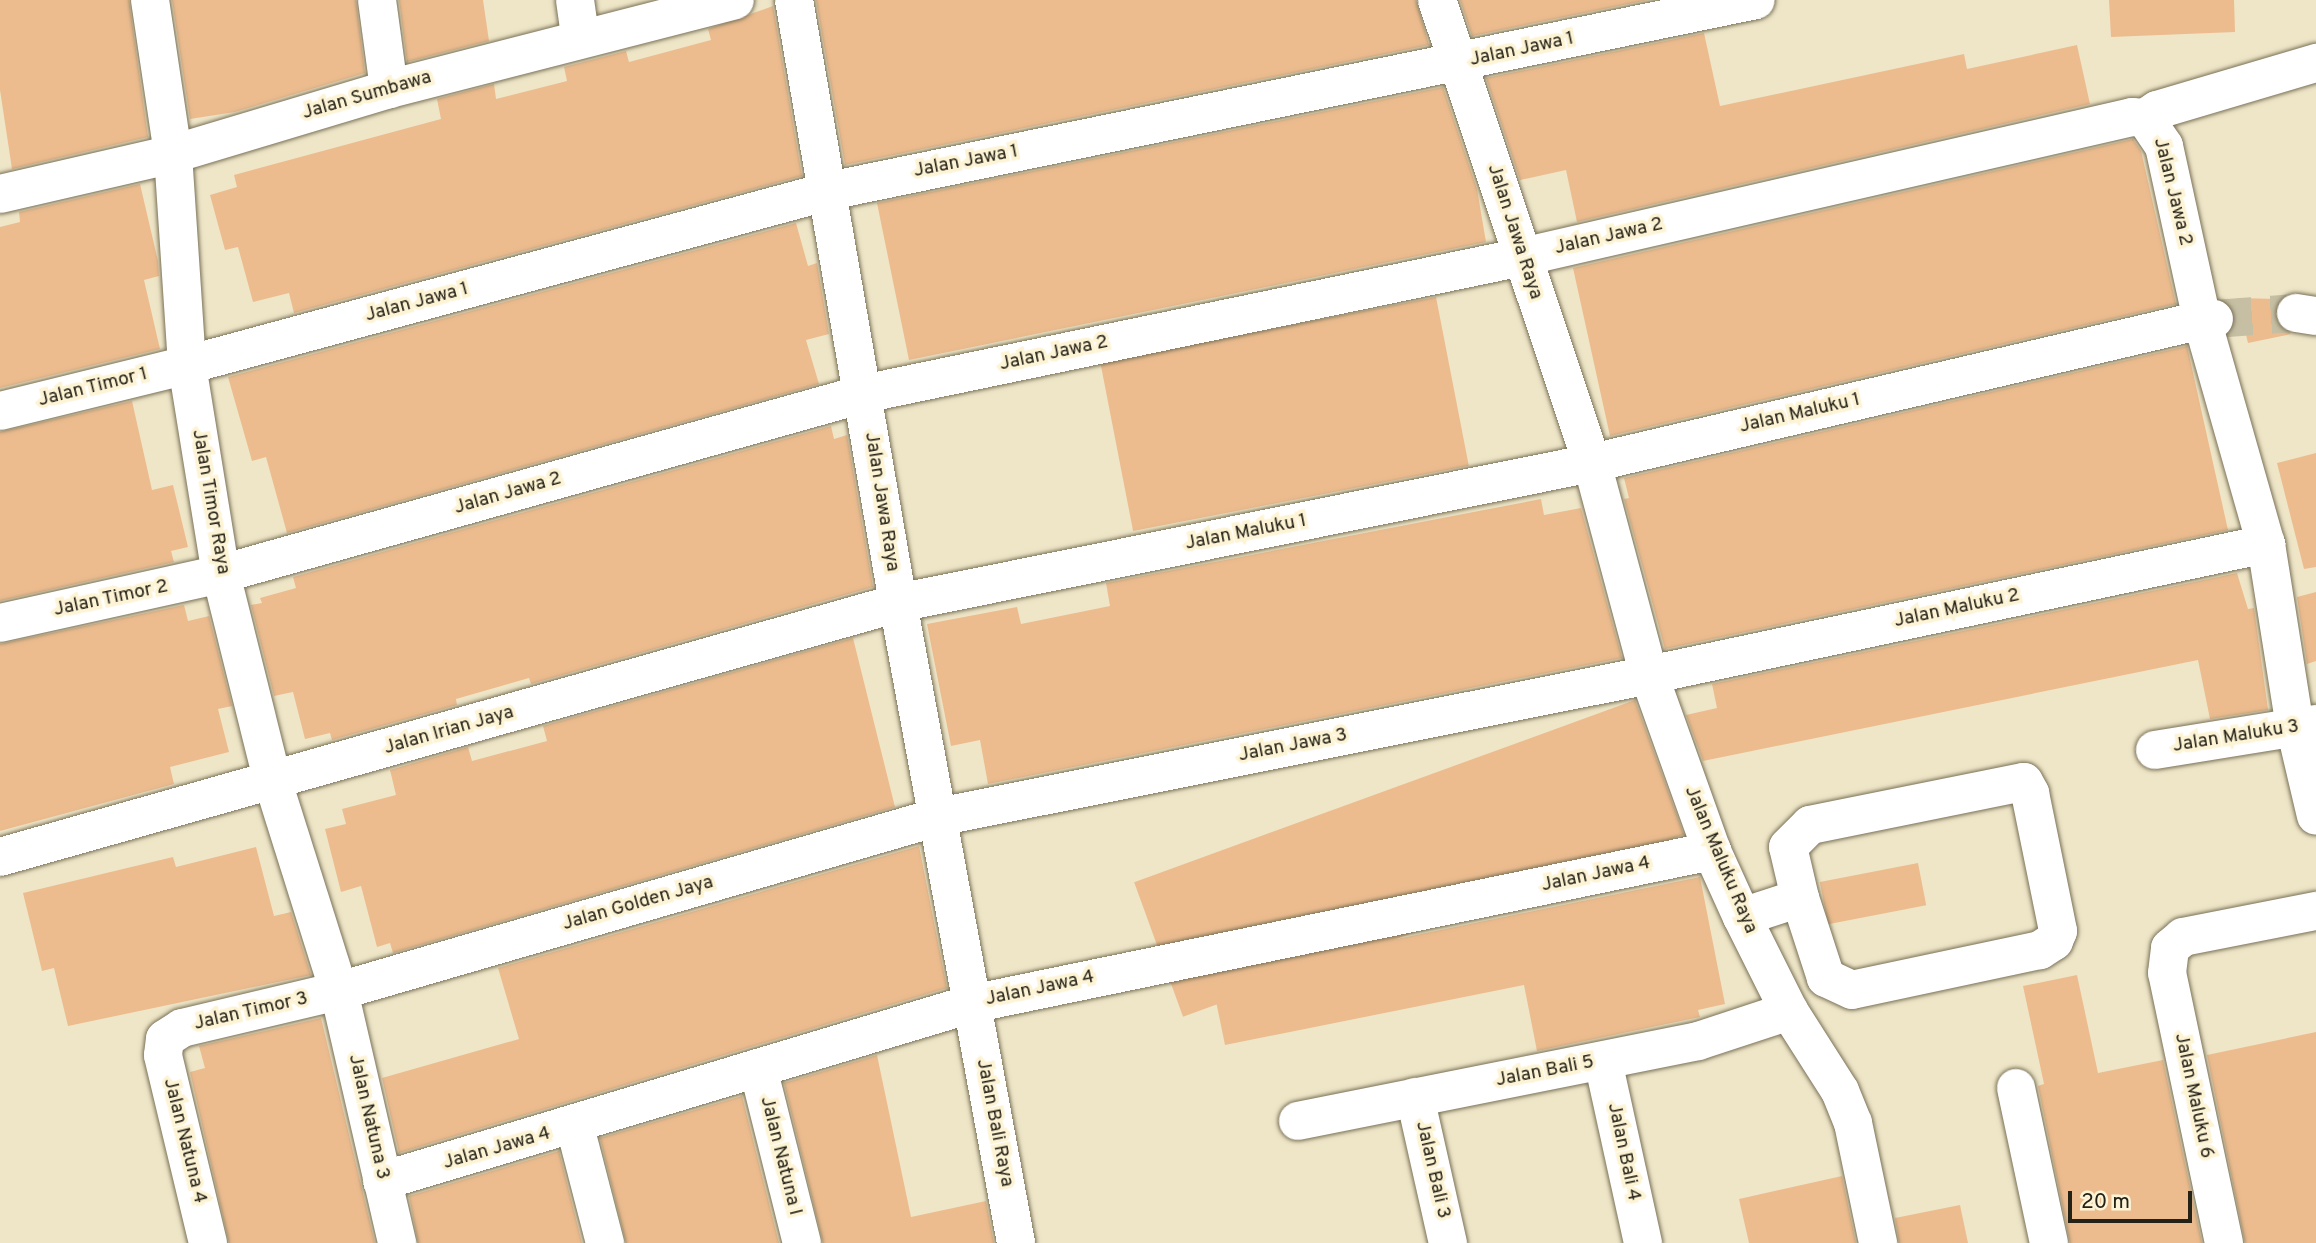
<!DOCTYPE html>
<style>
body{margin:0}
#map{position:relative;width:2316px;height:1243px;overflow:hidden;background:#efe6c8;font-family:Overpass,sans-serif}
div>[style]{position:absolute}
.building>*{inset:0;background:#ecbc8f;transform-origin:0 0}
.minor-tunnel>*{height:38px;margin-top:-19px;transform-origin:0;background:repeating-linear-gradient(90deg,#c6bfa4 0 38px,transparent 0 57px)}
.roads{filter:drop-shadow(0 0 2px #7a7157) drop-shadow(0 0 2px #7a7157)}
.minor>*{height:38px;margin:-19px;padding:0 19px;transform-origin:19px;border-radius:19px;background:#fff}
span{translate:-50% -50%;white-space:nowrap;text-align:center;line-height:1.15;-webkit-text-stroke:7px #fdf3d5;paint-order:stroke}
.street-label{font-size:19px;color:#242116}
.scale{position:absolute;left:2068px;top:1191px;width:124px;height:32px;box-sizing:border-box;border:4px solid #242116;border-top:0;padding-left:9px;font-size:21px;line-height:24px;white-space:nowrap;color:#242116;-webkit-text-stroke:5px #fdf3d5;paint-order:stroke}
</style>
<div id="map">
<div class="building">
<i style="clip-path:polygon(0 0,129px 0,148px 137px,12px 169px,0 90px)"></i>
<i style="clip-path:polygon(172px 0,356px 0,365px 73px,235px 112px,190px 119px)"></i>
<i style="clip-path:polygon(399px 0,483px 0,489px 41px,407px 62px)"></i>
<i style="clip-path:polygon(816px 0,1416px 0,1429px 45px,845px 165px)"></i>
<i style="clip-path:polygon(1460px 0,1648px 0,1472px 36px)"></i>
<i style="clip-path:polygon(2109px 0,2234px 0,2235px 32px,2111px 37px)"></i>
<i style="clip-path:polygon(773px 6px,802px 176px,294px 313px,289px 293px,253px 302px,238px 247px,225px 250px,210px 195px,237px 187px,234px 175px,441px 119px,437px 99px,494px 84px,496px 99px,567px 81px,564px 67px,626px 51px,629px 62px,711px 40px,708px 29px)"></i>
<i style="clip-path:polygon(1704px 33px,1720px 106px,1964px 54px,1967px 69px,2077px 45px,2090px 104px,1577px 222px,1566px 170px,1520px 180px,1486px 78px)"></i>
<i style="clip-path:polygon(1443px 87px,1477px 189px,1486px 242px,909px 360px,877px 203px)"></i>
<i style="clip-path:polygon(2133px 139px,2141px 151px,2176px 304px,1610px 436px,1573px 268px)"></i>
<i style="clip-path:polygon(140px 184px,158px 261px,159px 276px,144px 280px,160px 349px,0 388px,0 227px,20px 222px,19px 212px)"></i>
<i style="clip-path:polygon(796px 223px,808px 266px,817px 263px,829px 334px,806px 340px,819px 384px,287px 533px,266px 457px,252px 461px,228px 377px)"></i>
<i style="left:1436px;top:297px;width:172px;height:342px;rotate:79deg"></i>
<i style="clip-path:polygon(2237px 298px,2279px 299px,2275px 320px,2291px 334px,2248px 343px)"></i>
<i style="clip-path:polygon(2187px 346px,2228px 530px,1665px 649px,1624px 499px,1629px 498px,1624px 478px)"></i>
<i style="clip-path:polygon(132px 401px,152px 490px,173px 485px,188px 547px,171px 551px,174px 562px,0 601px,0 432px)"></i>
<i style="clip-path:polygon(831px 426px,834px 439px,847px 435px,873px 587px,531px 684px,529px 678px,456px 699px,457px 705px,332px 740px,330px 733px,305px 739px,293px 692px,274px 696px,251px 605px,262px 603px,260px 598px,296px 588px,293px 577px)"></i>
<i style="clip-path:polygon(2316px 453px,2316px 567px,2304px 569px,2277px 463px)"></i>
<i style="clip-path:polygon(1541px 499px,1544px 515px,1581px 508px,1622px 658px,988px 784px,980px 740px,951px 746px,927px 624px,1017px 607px,1021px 624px,1110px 606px,1106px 583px)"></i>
<i style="clip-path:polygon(2237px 573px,2248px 609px,2254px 608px,2268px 710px,2210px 719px,2198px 660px,1703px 761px,1686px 715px,1717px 708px,1712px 684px)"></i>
<i style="clip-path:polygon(2316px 592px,2316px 661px,2307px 664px,2297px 597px)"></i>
<i style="clip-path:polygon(184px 605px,188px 621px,209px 616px,232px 706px,218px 709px,229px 752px,170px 767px,174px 784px,0 831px,0 644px)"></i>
<i style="clip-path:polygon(853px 638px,895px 807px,393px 953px,390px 943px,377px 947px,361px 886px,341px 892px,325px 829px,346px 824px,342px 809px,396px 795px,390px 770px,468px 747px,472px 761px,547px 741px,543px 726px)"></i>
<i style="left:1635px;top:700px;width:143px;height:533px;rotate:70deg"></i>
<i style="clip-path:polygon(919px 846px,947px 988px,399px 1153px,382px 1078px,519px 1039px,498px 968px)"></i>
<i style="clip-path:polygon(256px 847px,274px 916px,291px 912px,311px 975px,68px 1026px,54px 968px,42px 971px,23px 893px,173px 857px,176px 867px)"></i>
<i style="left:1918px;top:863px;width:43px;height:100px;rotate:79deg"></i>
<i style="clip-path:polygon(1700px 877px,1725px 1004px,1698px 1010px,1700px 1017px,1537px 1051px,1524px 985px,1225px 1045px,1211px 977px)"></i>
<i style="clip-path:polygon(2077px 975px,2098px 1073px,2163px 1060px,2202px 1243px,2070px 1243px,2038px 1086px,2044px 1084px,2023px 986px)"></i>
<i style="clip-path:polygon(321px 1018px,375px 1243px,229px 1243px,190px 1072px,205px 1068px,199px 1046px)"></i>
<i style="clip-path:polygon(2316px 1032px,2316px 1243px,2245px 1243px,2207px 1055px)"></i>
<i style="clip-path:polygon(877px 1055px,911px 1217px,986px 1201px,994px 1243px,823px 1243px,784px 1083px)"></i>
<i style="clip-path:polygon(742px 1096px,779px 1243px,626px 1243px,600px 1138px)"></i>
<i style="clip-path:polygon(559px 1151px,582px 1243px,418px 1243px,409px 1196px)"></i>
<i style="clip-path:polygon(1842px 1176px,1856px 1243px,1749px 1243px,1739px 1199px)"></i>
<i style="clip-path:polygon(1960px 1205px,1968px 1243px,1899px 1243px,1895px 1218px)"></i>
</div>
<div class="minor-tunnel">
<i style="left:2214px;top:319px;width:82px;rotate:-4.2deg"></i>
</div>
<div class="roads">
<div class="minor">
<i style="left:150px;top:0;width:156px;rotate:81.5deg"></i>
<i style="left:173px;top:154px;width:211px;rotate:86.2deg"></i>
<i style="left:187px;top:365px;width:212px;rotate:80.8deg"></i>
<i style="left:221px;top:574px;width:214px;rotate:76deg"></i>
<i style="left:273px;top:782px;width:219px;rotate:72.5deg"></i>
<i style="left:339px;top:991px;width:259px;rotate:77deg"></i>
<i style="left:377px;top:0;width:90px;rotate:82.3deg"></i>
<i style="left:575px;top:0;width:37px;rotate:82deg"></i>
<i style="left:794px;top:0;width:612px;rotate:80.21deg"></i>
<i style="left:898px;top:603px;width:651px;rotate:79.55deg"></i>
<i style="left:1437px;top:0;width:488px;rotate:71.5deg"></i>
<i style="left:1592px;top:463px;width:220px;rotate:75deg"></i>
<i style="left:1649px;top:675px;width:187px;rotate:70.3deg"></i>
<i style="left:1712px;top:851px;width:72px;rotate:65.6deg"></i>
<i style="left:1742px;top:917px;width:105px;rotate:63.4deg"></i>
<i style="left:1789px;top:1011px;width:95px;rotate:57.5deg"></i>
<i style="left:1840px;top:1091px;width:35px;rotate:68deg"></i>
<i style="left:1853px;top:1123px;width:123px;rotate:78.2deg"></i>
<i style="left:2145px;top:118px;width:14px;rotate:-34deg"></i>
<i style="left:2157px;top:110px;width:166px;rotate:-16.5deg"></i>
<i style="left:0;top:194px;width:178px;rotate:-13deg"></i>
<i style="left:173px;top:154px;width:226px;rotate:-16.7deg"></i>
<i style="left:389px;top:89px;width:357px;rotate:-14.4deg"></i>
<i style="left:2296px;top:313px;width:20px;rotate:9deg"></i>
<i style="left:0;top:411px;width:193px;rotate:-13.8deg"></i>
<i style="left:187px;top:365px;width:665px;rotate:-15.16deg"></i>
<i style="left:829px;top:191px;width:946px;rotate:-11.64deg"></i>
<i style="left:0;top:623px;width:226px;rotate:-12.5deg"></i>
<i style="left:221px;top:574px;width:667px;rotate:-15.66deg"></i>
<i style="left:863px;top:394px;width:673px;rotate:-11.74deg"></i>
<i style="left:1522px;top:257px;width:626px;rotate:-12.93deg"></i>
<i style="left:2132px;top:117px;width:13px;rotate:4deg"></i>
<i style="left:2145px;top:118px;width:34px;rotate:56deg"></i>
<i style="left:2164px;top:146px;width:178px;rotate:77.7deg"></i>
<i style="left:2202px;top:320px;width:12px;rotate:-5deg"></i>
<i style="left:2155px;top:750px;width:163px;rotate:-9.2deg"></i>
<i style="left:0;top:857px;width:933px;rotate:-15.79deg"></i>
<i style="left:898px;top:603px;width:708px;rotate:-11.41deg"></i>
<i style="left:1592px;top:463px;width:627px;rotate:-13.19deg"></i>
<i style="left:2202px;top:320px;width:233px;rotate:74.1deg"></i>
<i style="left:2266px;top:544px;width:185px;rotate:81deg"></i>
<i style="left:2295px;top:727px;width:91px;rotate:76.7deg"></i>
<i style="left:1742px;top:917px;width:61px;rotate:-18.1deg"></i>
<i style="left:1800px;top:898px;width:52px;rotate:-103.2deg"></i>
<i style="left:1788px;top:847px;width:31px;rotate:-45deg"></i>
<i style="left:1810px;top:825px;width:218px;rotate:-11.4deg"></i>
<i style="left:2024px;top:782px;width:13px;rotate:61deg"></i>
<i style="left:2030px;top:793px;width:141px;rotate:78.5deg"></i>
<i style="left:2058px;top:931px;width:11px;rotate:112deg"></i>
<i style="left:2054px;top:941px;width:17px;rotate:147deg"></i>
<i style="left:2040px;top:950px;width:192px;rotate:168deg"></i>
<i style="left:1852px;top:990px;width:29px;rotate:-155deg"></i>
<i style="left:1826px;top:978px;width:84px;rotate:-108deg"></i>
<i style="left:1603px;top:1061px;width:186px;rotate:77.6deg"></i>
<i style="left:758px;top:1068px;width:180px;rotate:75.9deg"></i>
<i style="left:2016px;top:1088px;width:158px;rotate:78deg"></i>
<i style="left:1415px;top:1097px;width:150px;rotate:77.3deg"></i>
<i style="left:1298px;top:1121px;width:408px;rotate:-11.3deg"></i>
<i style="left:1698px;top:1041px;width:96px;rotate:-18.2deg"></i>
<i style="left:575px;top:1127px;width:120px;rotate:75.5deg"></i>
<i style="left:382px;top:1181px;width:615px;rotate:-16.73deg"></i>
<i style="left:971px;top:1004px;width:757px;rotate:-11.67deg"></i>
<i style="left:208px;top:1243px;width:193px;rotate:-103.5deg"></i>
<i style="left:163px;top:1055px;width:16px;rotate:-83deg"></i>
<i style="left:165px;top:1039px;width:20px;rotate:-33deg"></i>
<i style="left:182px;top:1028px;width:161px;rotate:-13.3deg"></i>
<i style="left:339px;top:991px;width:624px;rotate:-16.2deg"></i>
<i style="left:938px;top:817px;width:725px;rotate:-11.29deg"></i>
<i style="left:1649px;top:675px;width:631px;rotate:-11.99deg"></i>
<i style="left:2224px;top:1243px;width:276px;rotate:-101.9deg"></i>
<i style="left:2167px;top:973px;width:25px;rotate:-83deg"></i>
<i style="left:2170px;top:948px;width:17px;rotate:-40deg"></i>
<i style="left:2183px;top:937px;width:136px;rotate:-11.1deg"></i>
</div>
</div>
<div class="street-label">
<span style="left:1522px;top:50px;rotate:-12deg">Jalan Jawa 1</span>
<span style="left:367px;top:96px;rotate:-16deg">Jalan Sumbawa</span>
<span style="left:966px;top:162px;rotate:-11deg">Jalan Jawa 1</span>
<span style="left:2172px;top:192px;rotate:76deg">Jalan Jawa 2</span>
<span style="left:1514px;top:232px;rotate:72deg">Jalan Jawa Raya</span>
<span style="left:1609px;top:237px;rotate:-13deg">Jalan Jawa 2</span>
<span style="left:417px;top:303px;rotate:-15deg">Jalan Jawa 1</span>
<span style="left:1054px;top:354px;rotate:-12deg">Jalan Jawa 2</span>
<span style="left:93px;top:388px;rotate:-14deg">Jalan Timor 1</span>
<span style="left:1800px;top:414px;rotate:-13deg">Jalan Maluku 1</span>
<span style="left:508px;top:494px;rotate:-16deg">Jalan Jawa 2</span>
<span style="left:210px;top:502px;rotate:80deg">Jalan Timor Raya</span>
<span style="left:881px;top:502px;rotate:81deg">Jalan Jawa Raya</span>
<span style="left:1246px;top:533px;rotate:-11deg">Jalan Maluku 1</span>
<span style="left:111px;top:599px;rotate:-12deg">Jalan Timor 2</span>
<span style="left:1957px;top:609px;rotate:-12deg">Jalan Maluku 2</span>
<span style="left:449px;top:731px;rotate:-16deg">Jalan Irian Jaya</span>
<span style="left:2236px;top:737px;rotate:-9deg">Jalan Maluku 3</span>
<span style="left:1293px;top:746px;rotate:-11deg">Jalan Jawa 3</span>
<span style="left:1720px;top:860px;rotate:67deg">Jalan Maluku Raya</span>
<span style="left:1596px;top:875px;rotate:-12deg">Jalan Jawa 4</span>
<span style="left:638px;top:904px;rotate:-16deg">Jalan Golden Jaya</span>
<span style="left:1040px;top:989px;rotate:-12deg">Jalan Jawa 4</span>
<span style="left:251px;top:1012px;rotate:-13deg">Jalan Timor 3</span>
<span style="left:1545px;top:1072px;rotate:-11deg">Jalan Bali 5</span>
<span style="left:2193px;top:1096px;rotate:78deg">Jalan Maluku 6</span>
<span style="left:368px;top:1117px;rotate:77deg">Jalan Natuna 3</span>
<span style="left:994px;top:1123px;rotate:79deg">Jalan Bali Raya</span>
<span style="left:184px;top:1141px;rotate:76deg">Jalan Natuna 4</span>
<span style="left:497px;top:1149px;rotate:-16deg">Jalan Jawa 4</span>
<span style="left:1623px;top:1152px;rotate:78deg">Jalan Bali 4</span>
<span style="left:780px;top:1156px;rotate:76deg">Jalan Natuna I</span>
<span style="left:1432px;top:1170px;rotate:77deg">Jalan Bali 3</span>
</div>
<div class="scale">20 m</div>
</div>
